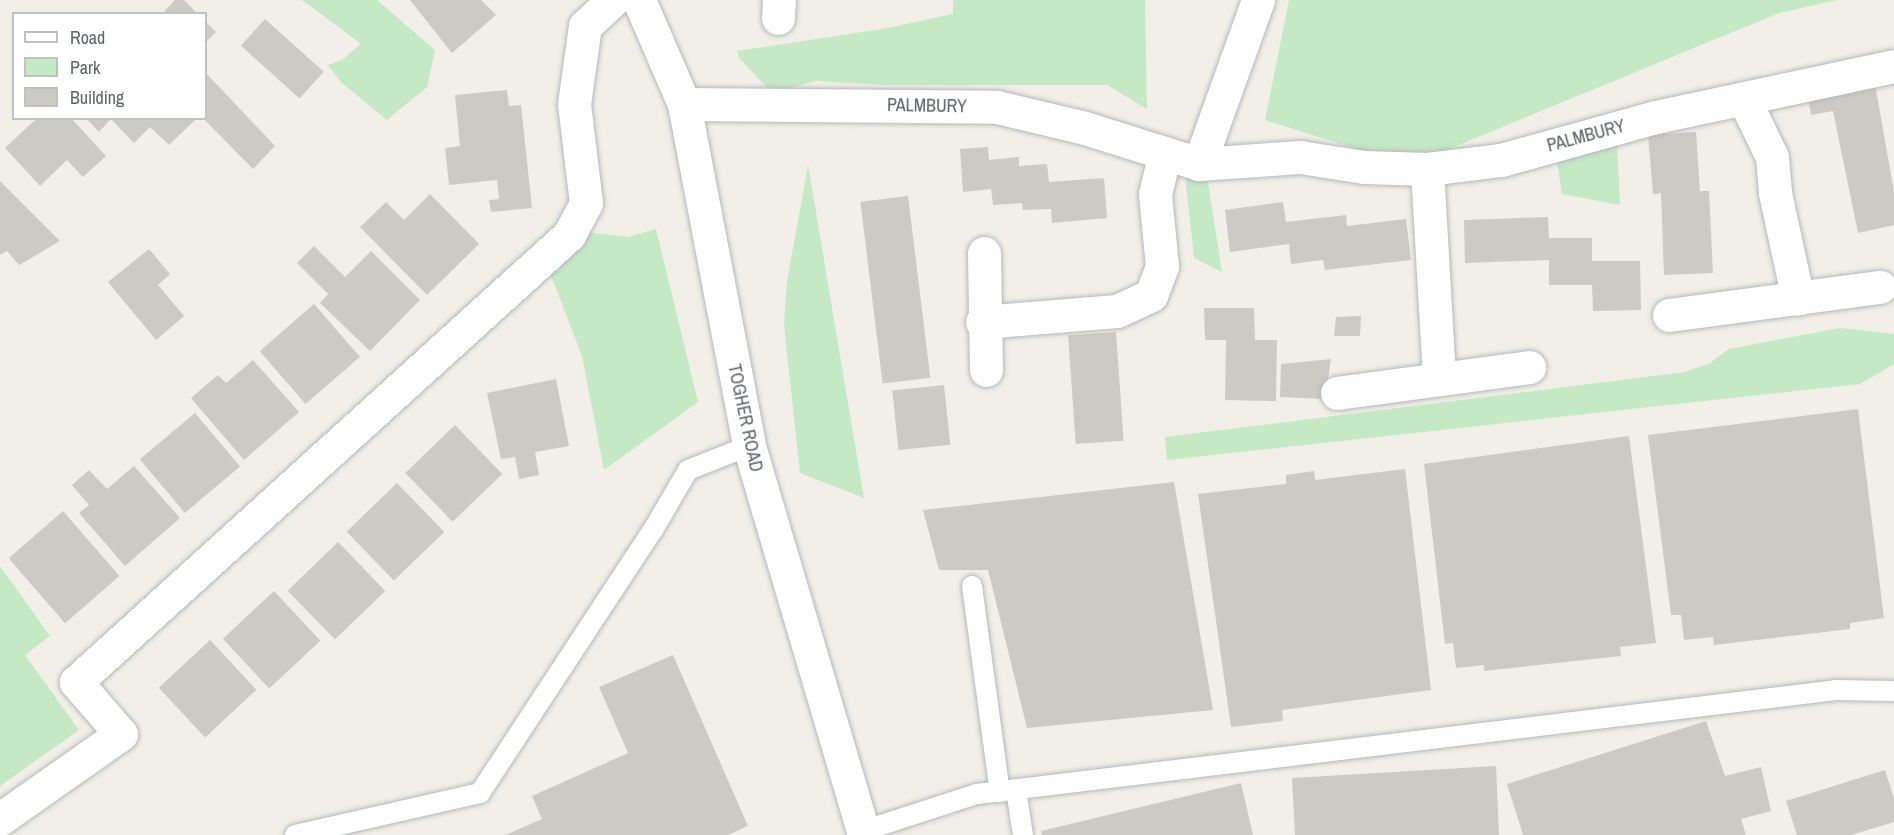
<!DOCTYPE html>
<style>
body{margin:0}
#map{position:relative;width:1894px;height:835px;overflow:hidden;background:#f1efe8;font-family:"Archivo Narrow",sans-serif}
div>[style]{position:absolute}
.green>*{inset:0;background:#c5e8c5}
.building>*{inset:0;background:#cccac5;transform-origin:0 0}
.roads{filter:drop-shadow(0 0 2px #b5b8bc) drop-shadow(0 0 2px #b5b8bc)}
.service>*{height:20px;margin:-10px;padding:0 10px;transform-origin:10px;border-radius:10px;background:#fff}
.minor>*{height:33px;margin:-16.5px;padding:0 16.5px;transform-origin:16.5px;border-radius:16.5px;background:#fff}
span{translate:-50% -50%;white-space:nowrap;text-align:center;line-height:1.15;-webkit-text-stroke:5px #fff;paint-order:stroke}
.street-label{font-size:18px;color:#5f6368}
.legend{position:absolute;left:12px;top:12px;width:195px;height:108px;box-sizing:border-box;background:#fff;border:2px solid #bfc1c3;margin:0;padding:8px 10px;list-style:none;font-size:18px;color:#5f6368}
.legend li{display:flex;align-items:center;gap:12px;height:30px}
.legend b{width:30px;border:2px solid #bfc1c3}
</style>
<div id="map">
<div class="green">
<i style="clip-path:polygon(302px 0,377px 0,435px 50px,427px 87px,387px 120px,342px 83px,328px 65px,342px 60px,361px 44px)"></i>
<i style="clip-path:polygon(953px 0,1145px 0,1147px 109px,1107px 85px,885px 85px,815px 81px,772px 93px,739px 58px,737px 51px,882px 29px,953px 14px)"></i>
<i style="clip-path:polygon(1289px 0,1837px 0,1779px 13px,1432px 156px,1372px 154px,1265px 120px)"></i>
<i style="clip-path:polygon(1617px 143px,1620px 205px,1562px 194px,1557px 162px)"></i>
<i style="clip-path:polygon(808px 165px,864px 498px,800px 473px,784px 325px,787px 282px)"></i>
<i style="clip-path:polygon(1206px 170px,1222px 272px,1194px 258px,1185px 175px)"></i>
<i style="clip-path:polygon(656px 229px,698px 402px,604px 470px,582px 356px,550px 273px,585px 232px,628px 237px)"></i>
<i style="clip-path:polygon(1840px 328px,1894px 334px,1894px 364px,1860px 384px,1167px 460px,1165px 437px,1685px 372px,1710px 363px,1729px 349px)"></i>
<i style="clip-path:polygon(0 566px,50px 636px,25px 655px,79px 730px,0 786px)"></i>
</div>
<div class="building">
<i style="clip-path:polygon(175px 0,184px 0,198px 14px,162px 14px)"></i>
<i style="clip-path:polygon(410px 0,481px 0,496px 15px,452px 53px)"></i>
<i style="left:265px;top:19px;width:79px;height:36px;rotate:42deg"></i>
<i style="clip-path:polygon(206px 22px,216px 32px,206px 42px)"></i>
<i style="clip-path:polygon(206px 73px,275px 146px,253px 169px,203px 118px)"></i>
<i style="clip-path:polygon(1875px 84px,1894px 192px,1894px 225px,1858px 233px,1833px 111px,1811px 115px,1808px 96px)"></i>
<i style="clip-path:polygon(507px 90px,509px 106px,521px 105px,532px 208px,491px 212px,489px 200px,499px 199px,497px 180px,449px 185px,445px 148px,460px 146px,455px 95px)"></i>
<i style="clip-path:polygon(37px 118px,71px 118px,106px 156px,83px 177px,67px 160px,40px 186px,5px 148px)"></i>
<i style="clip-path:polygon(86px 118px,193px 118px,195px 120px,169px 145px,150px 127px,134px 143px,111px 119px,99px 132px)"></i>
<i style="clip-path:polygon(1696px 132px,1700px 191px,1709px 191px,1713px 273px,1664px 275px,1661px 193px,1653px 194px,1648px 135px)"></i>
<i style="clip-path:polygon(988px 147px,989px 160px,1019px 157px,1019px 166px,1047px 164px,1049px 182px,1104px 178px,1107px 218px,1052px 223px,1051px 209px,1023px 210px,1022px 203px,993px 205px,991px 189px,963px 192px,960px 149px)"></i>
<i style="clip-path:polygon(0 181px,60px 241px,19px 265px,7px 251px,0 255px)"></i>
<i style="clip-path:polygon(430px 194px,479px 244px,427px 295px,360px 227px,386px 202px,404px 220px)"></i>
<i style="left:908px;top:196px;width:183px;height:48px;rotate:83deg"></i>
<i style="clip-path:polygon(1283px 202px,1286px 222px,1346px 215px,1347px 226px,1406px 219px,1411px 260px,1325px 270px,1323px 260px,1291px 264px,1289px 244px,1230px 252px,1225px 210px)"></i>
<i style="clip-path:polygon(1548px 217px,1549px 238px,1592px 238px,1592px 261px,1640px 261px,1641px 310px,1593px 311px,1592px 285px,1549px 285px,1549px 260px,1465px 263px,1464px 220px)"></i>
<i style="clip-path:polygon(314px 246px,345px 277px,371px 251px,420px 300px,370px 351px,320px 303px,328px 294px,297px 263px)"></i>
<i style="clip-path:polygon(149px 249px,170px 274px,158px 285px,184px 316px,156px 340px,108px 282px)"></i>
<i style="left:314px;top:304px;width:70px;height:72px;rotate:49deg"></i>
<i style="clip-path:polygon(1204px 308px,1254px 308px,1255px 340px,1277px 340px,1276px 401px,1225px 400px,1226px 340px,1205px 340px)"></i>
<i style="clip-path:polygon(1361px 316px,1360px 336px,1334px 336px,1336px 317px)"></i>
<i style="left:1116px;top:332px;width:109px;height:48px;rotate:86deg"></i>
<i style="clip-path:polygon(1331px 359px,1325px 399px,1280px 397px,1281px 364px)"></i>
<i style="clip-path:polygon(253px 360px,299px 412px,244px 460px,191px 398px,218px 375px,226px 383px)"></i>
<i style="clip-path:polygon(556px 379px,569px 446px,535px 452px,539px 475px,519px 479px,515px 457px,501px 459px,487px 393px)"></i>
<i style="left:944px;top:385px;width:60px;height:52px;rotate:84deg"></i>
<i style="clip-path:polygon(1858px 409px,1884px 618px,1850px 623px,1850px 629px,1714px 645px,1713px 637px,1684px 640px,1681px 615px,1671px 615px,1648px 435px)"></i>
<i style="left:195px;top:413px;width:70px;height:72px;rotate:50deg"></i>
<i style="left:455px;top:425px;width:68px;height:69px;rotate:46deg"></i>
<i style="clip-path:polygon(1629px 436px,1656px 643px,1620px 647px,1621px 656px,1484px 671px,1484px 665px,1456px 668px,1453px 643px,1445px 644px,1424px 464px)"></i>
<i style="clip-path:polygon(134px 466px,180px 518px,125px 566px,79px 513px,89px 505px,72px 485px,89px 470px,107px 489px)"></i>
<i style="clip-path:polygon(1405px 469px,1431px 690px,1282px 710px,1283px 721px,1231px 727px,1198px 494px,1286px 484px,1286px 475px,1314px 471px,1315px 480px)"></i>
<i style="clip-path:polygon(1174px 482px,1213px 710px,1027px 728px,988px 570px,939px 570px,923px 510px)"></i>
<i style="left:397px;top:483px;width:68px;height:70px;rotate:46deg"></i>
<i style="left:63px;top:511px;width:86px;height:72px;rotate:49deg"></i>
<i style="left:338px;top:542px;width:68px;height:70px;rotate:46deg"></i>
<i style="left:274px;top:591px;width:68px;height:70px;rotate:47deg"></i>
<i style="left:210px;top:640px;width:68px;height:70px;rotate:47deg"></i>
<i style="clip-path:polygon(673px 655px,748px 826px,728px 835px,505px 835px,542px 819px,532px 796px,628px 753px,599px 687px)"></i>
<i style="clip-path:polygon(1706px 721px,1725px 776px,1761px 767px,1771px 811px,1741px 819px,1746px 835px,1523px 835px,1507px 784px)"></i>
<i style="clip-path:polygon(1496px 766px,1499px 835px,1295px 835px,1292px 778px)"></i>
<i style="clip-path:polygon(1885px 770px,1894px 799px,1894px 822px,1851px 835px,1797px 835px,1786px 801px)"></i>
<i style="clip-path:polygon(1241px 783px,1253px 835px,1042px 835px,1041px 831px)"></i>
</div>
<div class="roads">
<div class="service">
<i style="left:972px;top:586px;width:208px;rotate:82.3deg"></i>
<i style="left:1016px;top:790px;width:46px;rotate:81.2deg"></i>
<i style="left:863px;top:831px;width:120px;rotate:-18deg"></i>
<i style="left:977px;top:794px;width:865px;rotate:-6.9deg"></i>
<i style="left:1836px;top:690px;width:58px;rotate:1deg"></i>
<i style="left:295px;top:835px;width:190px;rotate:-12.8deg"></i>
<i style="left:480px;top:793px;width:315px;rotate:-56.7deg"></i>
<i style="left:653px;top:530px;width:69px;rotate:-59.7deg"></i>
<i style="left:688px;top:470px;width:66px;rotate:-21.5deg"></i>
</div>
<div class="minor">
<i style="left:639px;top:0;width:113px;rotate:66.6deg"></i>
<i style="left:684px;top:104px;width:348px;rotate:79.2deg"></i>
<i style="left:749px;top:446px;width:406px;rotate:73.5deg"></i>
<i style="left:778px;top:18px;width:18px;rotate:-87deg"></i>
<i style="left:1744px;top:99px;width:64px;rotate:64.2deg"></i>
<i style="left:1772px;top:157px;width:36px;rotate:85deg"></i>
<i style="left:1775px;top:193px;width:108px;rotate:77.8deg"></i>
<i style="left:684px;top:104px;width:313px;rotate:0.5deg"></i>
<i style="left:997px;top:107px;width:90px;rotate:13.4deg"></i>
<i style="left:1085px;top:128px;width:120px;rotate:17.5deg"></i>
<i style="left:1199px;top:164px;width:101px;rotate:-4deg"></i>
<i style="left:1300px;top:157px;width:65px;rotate:8.9deg"></i>
<i style="left:1364px;top:167px;width:63px;rotate:1.8deg"></i>
<i style="left:1427px;top:169px;width:75px;rotate:-6.9deg"></i>
<i style="left:1501px;top:160px;width:161px;rotate:-15.5deg"></i>
<i style="left:1656px;top:117px;width:243px;rotate:-12.1deg"></i>
<i style="left:1199px;top:164px;width:174px;rotate:-70.2deg"></i>
<i style="left:1427px;top:169px;width:209px;rotate:86.7deg"></i>
<i style="left:984px;top:253px;width:117px;rotate:89deg"></i>
<i style="left:1669px;top:315px;width:213px;rotate:-7.6deg"></i>
<i style="left:982px;top:322px;width:135px;rotate:-4.7deg"></i>
<i style="left:1117px;top:311px;width:38px;rotate:-25deg"></i>
<i style="left:1151px;top:295px;width:31px;rotate:-69deg"></i>
<i style="left:1162px;top:266px;width:72px;rotate:-95.6deg"></i>
<i style="left:1155px;top:194px;width:42px;rotate:-76.3deg"></i>
<i style="left:1337px;top:393px;width:194px;rotate:-7.7deg"></i>
<i style="left:0;top:819px;width:148px;rotate:-35.1deg"></i>
<i style="left:121px;top:734px;width:69px;rotate:-130.9deg"></i>
<i style="left:76px;top:682px;width:665px;rotate:-42.2deg"></i>
<i style="left:569px;top:235px;width:36px;rotate:-62deg"></i>
<i style="left:586px;top:203px;width:100px;rotate:-96.9deg"></i>
<i style="left:574px;top:104px;width:79px;rotate:-82deg"></i>
<i style="left:585px;top:26px;width:38px;rotate:-43deg"></i>
</div>
</div>
<div class="street-label">
<span style="left:927px;top:106px;rotate:1deg">PALMBURY</span>
<span style="left:1586px;top:136px;rotate:-15deg">PALMBURY</span>
<span style="left:745px;top:418px;rotate:78deg">TOGHER ROAD</span>
</div>
<ul class="legend">
<li><b style="height:8px;background:#fff"></b>Road</li>
<li><b style="height:16px;background:#c5e8c5"></b>Park</li>
<li><b style="height:16px;background:#cccac5"></b>Building</li>
</ul>
</div>
